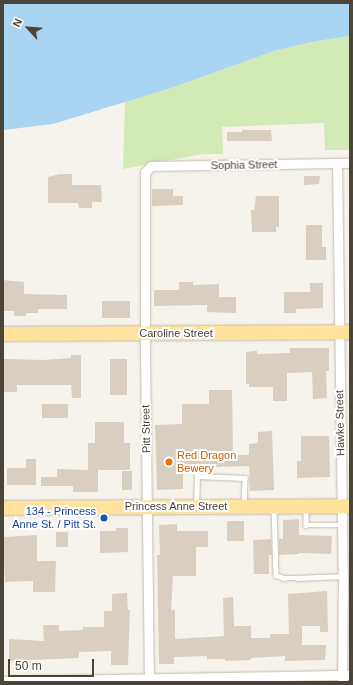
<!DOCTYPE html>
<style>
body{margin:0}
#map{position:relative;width:353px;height:685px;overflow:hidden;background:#f6f3ec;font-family:Arial,sans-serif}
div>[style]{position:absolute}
.green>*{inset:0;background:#d2eab5}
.water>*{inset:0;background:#a9d4f2}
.building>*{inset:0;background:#d8cfc1;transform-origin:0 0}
.roads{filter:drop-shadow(0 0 1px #c2bbae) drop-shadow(0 0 1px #c2bbae)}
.lane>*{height:4.5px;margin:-2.25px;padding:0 2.25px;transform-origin:2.25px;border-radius:2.25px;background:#fff}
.street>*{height:9px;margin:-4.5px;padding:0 4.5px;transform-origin:4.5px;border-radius:4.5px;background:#fff}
.primary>*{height:14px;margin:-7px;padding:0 7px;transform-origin:7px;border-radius:7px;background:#ffe39c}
.dots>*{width:11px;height:11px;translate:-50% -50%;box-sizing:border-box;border:2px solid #fff;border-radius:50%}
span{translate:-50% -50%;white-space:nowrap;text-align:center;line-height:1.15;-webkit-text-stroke:4px #fff;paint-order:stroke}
.street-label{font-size:11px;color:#4b4439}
.food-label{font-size:11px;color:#c56008}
.left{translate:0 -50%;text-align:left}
.transit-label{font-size:11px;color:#164399}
.right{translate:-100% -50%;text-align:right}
.frame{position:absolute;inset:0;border:4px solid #4b4439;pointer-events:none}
.north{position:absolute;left:8px;top:8px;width:40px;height:40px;-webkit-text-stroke:3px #fff;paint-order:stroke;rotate:296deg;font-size:11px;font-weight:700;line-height:16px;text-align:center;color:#4b4439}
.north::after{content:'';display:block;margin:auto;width:14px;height:18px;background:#4b4439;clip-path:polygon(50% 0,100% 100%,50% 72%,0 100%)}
.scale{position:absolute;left:8px;top:659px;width:86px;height:18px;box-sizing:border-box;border:2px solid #4b4439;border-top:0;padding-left:5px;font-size:12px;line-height:14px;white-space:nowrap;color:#4b4439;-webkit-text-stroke:3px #fff;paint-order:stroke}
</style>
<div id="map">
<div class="green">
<i style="clip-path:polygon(350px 36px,350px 150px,325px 150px,324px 123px,222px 127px,223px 154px,204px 154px,123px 169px,125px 102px,171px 88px,277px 50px,317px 41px)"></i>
</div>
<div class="water">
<i style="clip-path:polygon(3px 3px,350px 3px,350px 36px,317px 41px,277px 50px,171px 88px,53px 124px,3px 130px)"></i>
</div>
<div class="building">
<i style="clip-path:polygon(242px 130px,271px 130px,272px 141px,227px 141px,227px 132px,242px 132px)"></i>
<i style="clip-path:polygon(60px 174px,72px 174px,72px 185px,101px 185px,102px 202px,92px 202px,92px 208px,79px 208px,78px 203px,48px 203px,48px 177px)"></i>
<i style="clip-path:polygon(304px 176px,320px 176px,319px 184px,304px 185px)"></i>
<i style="clip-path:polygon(152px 189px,173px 189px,173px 196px,183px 196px,183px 205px,152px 206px)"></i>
<i style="clip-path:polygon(256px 196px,279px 196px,279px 227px,276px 227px,276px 232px,252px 232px,251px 210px,254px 210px)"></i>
<i style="clip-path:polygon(306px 225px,322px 225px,322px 247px,326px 247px,326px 260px,306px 260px)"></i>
<i style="clip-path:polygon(3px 280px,24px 282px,24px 294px,67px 295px,67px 309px,38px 309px,38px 313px,26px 313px,26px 316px,14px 316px,14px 311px,3px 311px)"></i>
<i style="clip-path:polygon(179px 282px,193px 282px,193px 285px,219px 284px,219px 297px,236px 297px,236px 313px,207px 312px,207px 305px,154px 306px,154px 290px,179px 290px)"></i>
<i style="clip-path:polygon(310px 283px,323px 283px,323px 308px,296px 309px,296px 313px,284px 313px,284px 292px,310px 292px)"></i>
<i style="left:102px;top:301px;width:28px;height:17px"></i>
<i style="clip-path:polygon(290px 348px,329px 348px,329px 371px,326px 371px,327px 398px,313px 399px,312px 372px,287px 373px,287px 401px,273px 401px,273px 387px,249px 387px,249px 384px,246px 384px,246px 352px,257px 351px,257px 354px,290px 353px)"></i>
<i style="clip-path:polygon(71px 355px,81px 355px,81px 398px,72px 398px,71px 385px,17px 385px,17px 392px,3px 392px,4px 359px,43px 360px,71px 358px)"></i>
<i style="left:110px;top:359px;width:17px;height:36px"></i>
<i style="clip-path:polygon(209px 390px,232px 390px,233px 455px,249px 455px,249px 444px,258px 443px,258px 432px,272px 431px,274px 490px,250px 491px,249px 466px,183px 468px,183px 489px,157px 490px,155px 425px,182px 424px,182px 404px,209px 404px)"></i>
<i style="left:68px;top:404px;width:14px;height:26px;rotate:90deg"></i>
<i style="clip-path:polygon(95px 422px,124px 422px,124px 443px,130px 443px,130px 470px,98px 470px,98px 492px,73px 492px,73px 486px,41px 486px,41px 477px,57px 477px,57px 469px,88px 470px,88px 443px,95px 443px)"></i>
<i style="clip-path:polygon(301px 436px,329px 436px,330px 477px,297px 478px,297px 461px,301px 461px)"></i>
<i style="clip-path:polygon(26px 459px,36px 459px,36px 485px,7px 485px,7px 468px,26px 468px)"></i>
<i style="left:122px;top:471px;width:10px;height:19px"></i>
<i style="clip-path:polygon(299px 519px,299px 535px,332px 536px,331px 554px,299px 553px,299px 554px,279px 555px,279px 539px,283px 539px,283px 520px)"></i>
<i style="left:227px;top:521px;width:17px;height:20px"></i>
<i style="clip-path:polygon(177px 524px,177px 531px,208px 531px,208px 547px,196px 547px,196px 576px,173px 576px,171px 610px,175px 610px,175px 639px,224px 636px,223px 598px,233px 597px,234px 626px,251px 626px,251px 638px,270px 638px,270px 634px,289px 634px,288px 594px,327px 591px,328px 632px,320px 632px,320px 626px,302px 626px,302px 645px,326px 645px,325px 660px,285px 661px,285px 656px,251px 658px,251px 660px,225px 661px,225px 659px,207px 659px,207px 656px,174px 657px,174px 664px,159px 664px,157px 555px,160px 555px,159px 525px)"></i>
<i style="clip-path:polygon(116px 528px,128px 528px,128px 552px,100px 553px,100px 531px,116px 531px)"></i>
<i style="left:56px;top:532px;width:12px;height:15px"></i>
<i style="clip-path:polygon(37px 535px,37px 561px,56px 561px,55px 592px,33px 592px,33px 581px,5px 582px,3px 537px)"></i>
<i style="clip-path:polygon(271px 539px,272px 555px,269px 555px,269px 574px,254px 574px,253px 540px)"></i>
<i style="clip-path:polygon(127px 593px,128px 610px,130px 610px,128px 665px,111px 665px,111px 651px,79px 652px,79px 658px,9px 661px,9px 639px,44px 641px,43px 625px,59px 625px,59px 631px,83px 630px,83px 627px,104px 627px,104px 611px,112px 611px,112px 594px)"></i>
</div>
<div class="roads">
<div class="lane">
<i style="left:196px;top:505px;width:29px;rotate:-88deg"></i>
<i style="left:197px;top:476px;width:48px;rotate:2.4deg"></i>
<i style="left:245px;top:478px;width:28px;rotate:92deg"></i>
<i style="left:306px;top:507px;width:18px;rotate:90deg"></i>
<i style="left:306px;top:525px;width:35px"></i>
<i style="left:274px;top:508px;width:67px;rotate:88.3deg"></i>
<i style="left:276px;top:575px;width:9px;rotate:21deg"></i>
<i style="left:284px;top:578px;width:12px"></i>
<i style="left:296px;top:578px;width:47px;rotate:-2.4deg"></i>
</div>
<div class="street">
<i style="left:337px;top:163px;width:413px;rotate:89.2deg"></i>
<i style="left:343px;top:576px;width:106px;rotate:90.5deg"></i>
<i style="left:3px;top:681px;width:347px;rotate:-1deg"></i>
<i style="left:149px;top:682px;width:349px;rotate:-90.7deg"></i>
<i style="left:145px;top:333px;width:161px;rotate:-90deg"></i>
<i style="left:145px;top:172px;width:8px;rotate:-45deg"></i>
<i style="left:151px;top:166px;width:199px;rotate:-0.9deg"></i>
</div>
<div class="primary">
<i style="left:3px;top:334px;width:347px;rotate:-0.3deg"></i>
<i style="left:3px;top:508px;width:347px;rotate:-0.3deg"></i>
</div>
</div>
<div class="dots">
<i style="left:169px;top:462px;background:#e8710a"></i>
<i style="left:104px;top:518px;background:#1a4fb4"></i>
</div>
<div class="street-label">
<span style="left:244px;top:165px;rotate:-1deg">Sophia Street</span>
<span style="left:176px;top:333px">Caroline Street</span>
<span style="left:340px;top:423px;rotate:-91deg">Hawke Street</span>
<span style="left:146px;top:429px;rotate:-91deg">Pitt Street</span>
<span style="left:176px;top:506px">Princess Anne Street</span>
</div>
<div class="food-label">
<span class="left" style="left:177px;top:462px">Red Dragon<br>Bewery</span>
</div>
<div class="transit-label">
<span class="right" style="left:96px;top:518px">134 - Princess<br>Anne St. / Pitt St.</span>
</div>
<div class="frame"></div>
<div class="north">N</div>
<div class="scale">50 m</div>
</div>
